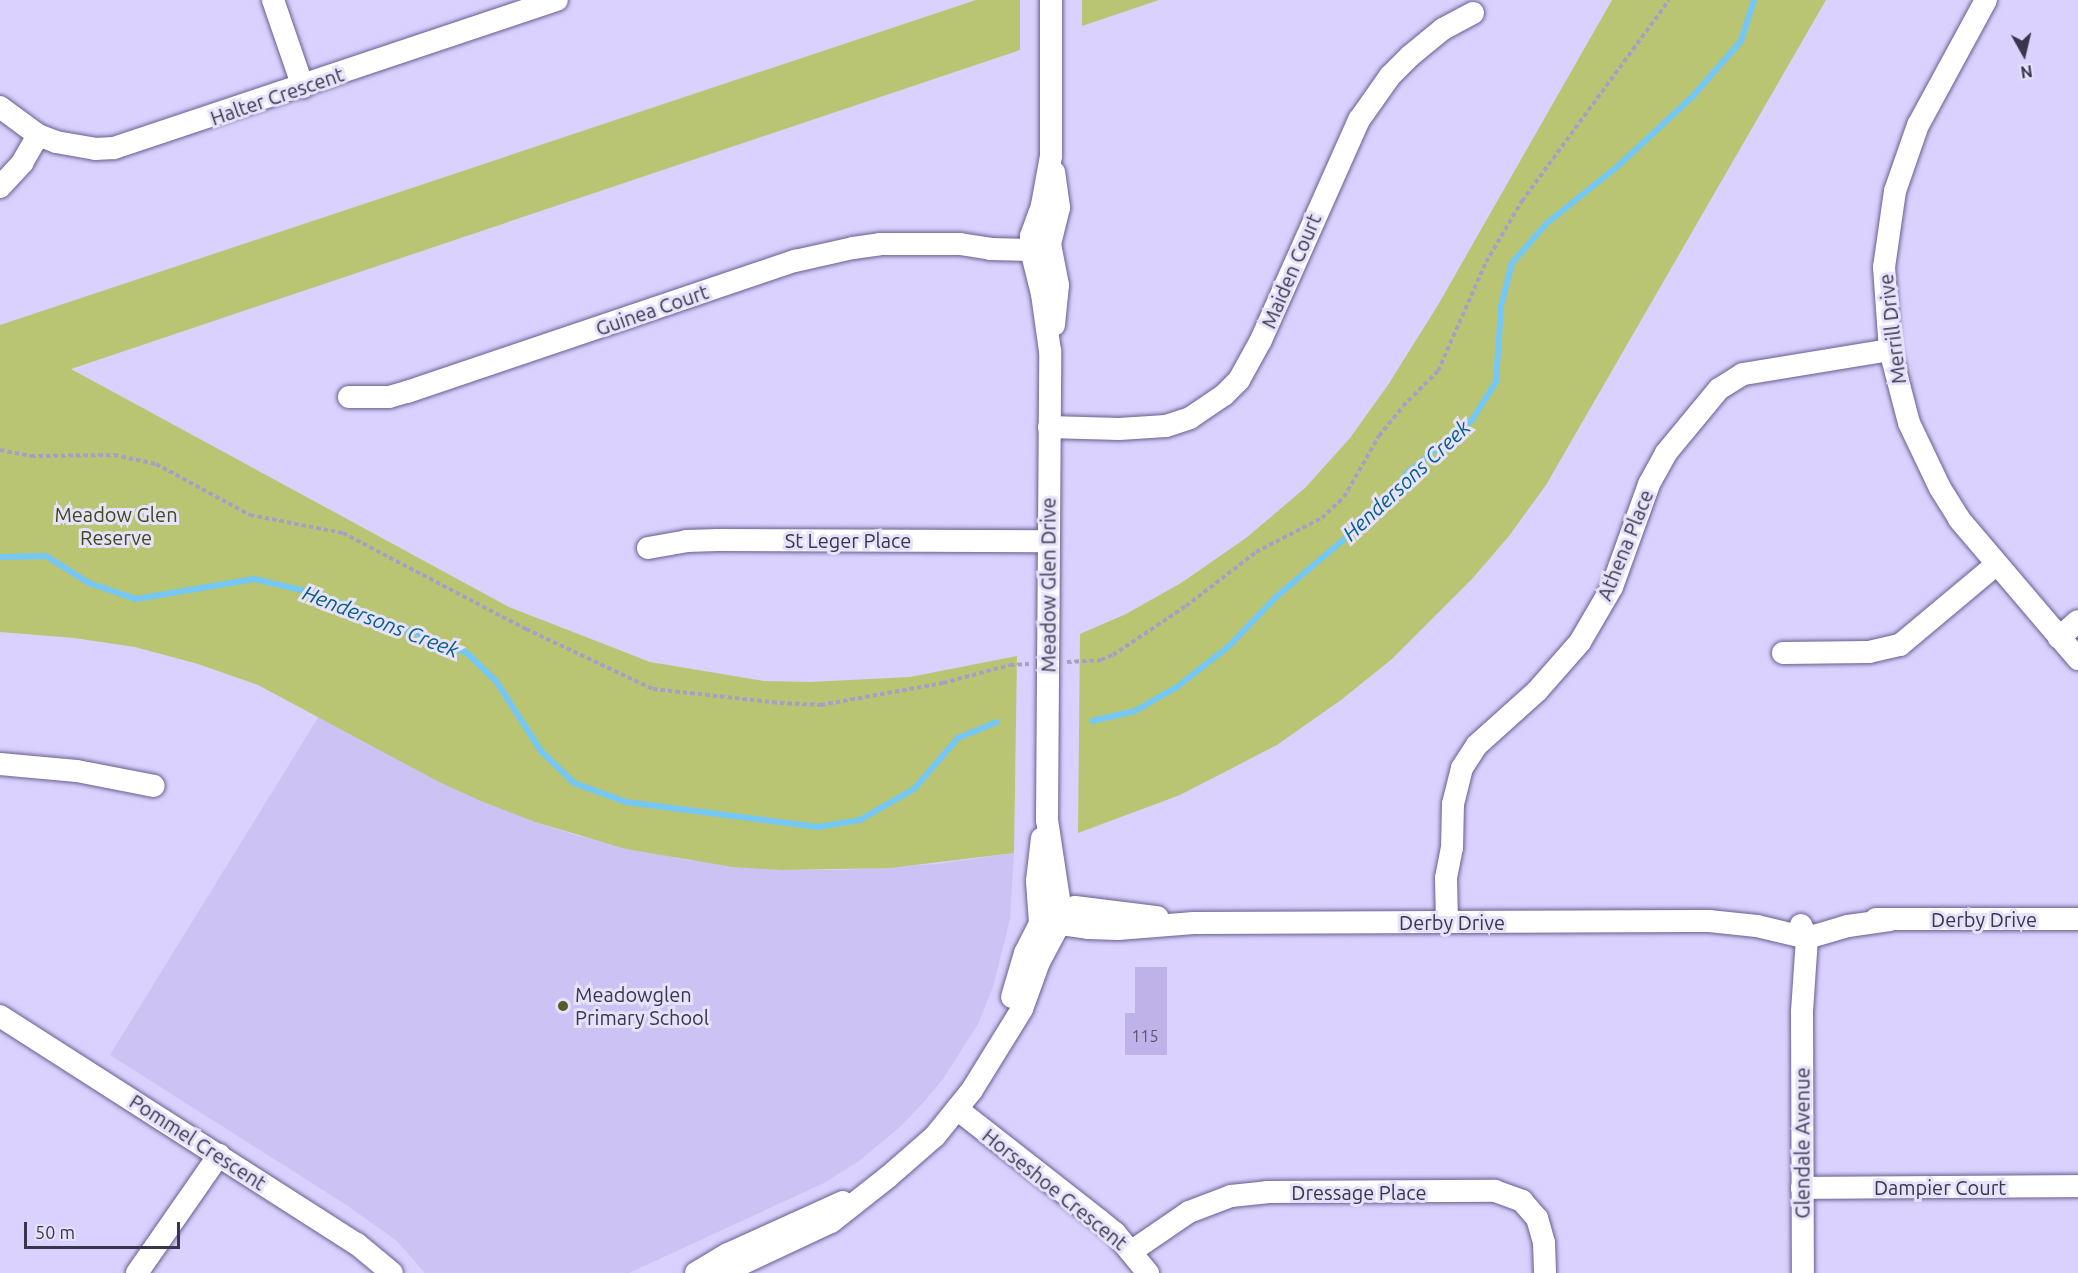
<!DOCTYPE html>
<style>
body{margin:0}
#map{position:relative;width:2078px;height:1273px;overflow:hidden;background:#dad1fe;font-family:Ubuntu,sans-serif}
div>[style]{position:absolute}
.built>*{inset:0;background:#cdc2f4}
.green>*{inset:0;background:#bac574}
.stream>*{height:6px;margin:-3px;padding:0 3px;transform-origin:3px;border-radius:3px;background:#75c7f5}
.building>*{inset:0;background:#beb2e9}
.path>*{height:4px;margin-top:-2px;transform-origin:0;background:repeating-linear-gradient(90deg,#a79fc5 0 4.5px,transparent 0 7.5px)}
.roads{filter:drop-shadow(0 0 2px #695d8f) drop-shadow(0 0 2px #695d8f)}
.minor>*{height:22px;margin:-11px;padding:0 11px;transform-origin:11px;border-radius:11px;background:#fff}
.dots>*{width:16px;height:16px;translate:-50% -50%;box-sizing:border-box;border:3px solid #e6e2f9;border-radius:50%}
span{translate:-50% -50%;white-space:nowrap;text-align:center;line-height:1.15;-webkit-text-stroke:6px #e6e2f9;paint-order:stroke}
.number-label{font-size:16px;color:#5b5473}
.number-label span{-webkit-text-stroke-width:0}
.street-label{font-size:20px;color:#3a354c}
.park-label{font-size:20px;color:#43481d}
.poi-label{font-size:20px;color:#3a354c}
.left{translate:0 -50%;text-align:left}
.water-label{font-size:21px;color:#045f84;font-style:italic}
.north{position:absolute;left:1994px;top:24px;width:60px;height:60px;-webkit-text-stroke:4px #e6e2f9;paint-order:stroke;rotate:172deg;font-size:16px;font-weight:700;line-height:24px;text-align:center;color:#3a354c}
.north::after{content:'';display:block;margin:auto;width:21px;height:27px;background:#3a354c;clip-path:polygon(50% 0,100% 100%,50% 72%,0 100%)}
.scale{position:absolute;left:24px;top:1222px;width:156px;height:27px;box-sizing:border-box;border:3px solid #3a354c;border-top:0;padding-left:8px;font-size:18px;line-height:21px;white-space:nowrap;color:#3a354c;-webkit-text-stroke:4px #e6e2f9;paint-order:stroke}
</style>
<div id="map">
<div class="built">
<i style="clip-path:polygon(319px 716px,439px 782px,535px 822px,578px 836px,687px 860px,781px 870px,844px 870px,937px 864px,1014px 853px,1010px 919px,993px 987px,978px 1024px,943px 1079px,922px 1104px,900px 1127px,859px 1161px,824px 1183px,629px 1273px,425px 1273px,397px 1241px,348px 1206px,110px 1055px)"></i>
</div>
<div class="green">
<i style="clip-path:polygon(976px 0,1020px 0,1020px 50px,71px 369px,509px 607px,650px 662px,764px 681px,810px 682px,910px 677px,1017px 656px,1014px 853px,890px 868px,781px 870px,733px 867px,626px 849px,535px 822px,481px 801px,439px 782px,258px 685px,198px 664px,135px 647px,74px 638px,0 632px,0 325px)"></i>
<i style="clip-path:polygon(1082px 0,1159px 0,1082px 26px)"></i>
<i style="clip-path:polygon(1612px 0,1826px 0,1546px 485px,1509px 536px,1472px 579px,1392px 659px,1341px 700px,1277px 745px,1180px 795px,1078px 833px,1080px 634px,1126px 614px,1181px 583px,1246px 538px,1305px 488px,1350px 438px,1388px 385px,1438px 305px)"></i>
</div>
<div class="stream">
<i style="left:0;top:557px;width:46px;rotate:-1.2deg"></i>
<i style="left:46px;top:556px;width:51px;rotate:32.1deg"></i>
<i style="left:89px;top:583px;width:50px;rotate:18.8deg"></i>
<i style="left:136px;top:599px;width:120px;rotate:-9.6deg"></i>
<i style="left:254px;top:579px;width:66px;rotate:13.2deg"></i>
<i style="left:318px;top:594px;width:160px;rotate:21.6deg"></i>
<i style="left:467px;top:653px;width:40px;rotate:44deg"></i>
<i style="left:496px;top:681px;width:83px;rotate:57.3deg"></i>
<i style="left:541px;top:751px;width:46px;rotate:44.1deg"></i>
<i style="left:574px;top:783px;width:55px;rotate:20.1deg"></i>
<i style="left:626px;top:802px;width:194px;rotate:7.4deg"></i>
<i style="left:818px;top:827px;width:43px;rotate:-9.5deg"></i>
<i style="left:860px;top:820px;width:62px;rotate:-29.9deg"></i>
<i style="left:914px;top:789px;width:67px;rotate:-49.2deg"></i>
<i style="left:958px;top:738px;width:42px;rotate:-22.3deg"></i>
<i style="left:1092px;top:721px;width:44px;rotate:-13.1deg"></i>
<i style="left:1135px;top:711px;width:48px;rotate:-29.7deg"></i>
<i style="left:1177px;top:687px;width:66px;rotate:-38.3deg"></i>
<i style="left:1229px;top:646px;width:68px;rotate:-46.2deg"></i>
<i style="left:1276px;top:597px;width:138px;rotate:-40.3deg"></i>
<i style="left:1381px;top:508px;width:44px;rotate:-53.4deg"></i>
<i style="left:1407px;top:473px;width:84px;rotate:-39.2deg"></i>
<i style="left:1472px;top:420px;width:45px;rotate:-57.7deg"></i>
<i style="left:1496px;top:382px;width:76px;rotate:-86.2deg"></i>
<i style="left:1501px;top:306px;width:44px;rotate:-75.7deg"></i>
<i style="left:1512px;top:263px;width:52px;rotate:-48.9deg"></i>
<i style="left:1546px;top:224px;width:92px;rotate:-38.9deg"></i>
<i style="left:1618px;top:166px;width:103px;rotate:-43deg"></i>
<i style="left:1693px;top:96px;width:73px;rotate:-48.9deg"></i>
<i style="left:1741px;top:41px;width:43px;rotate:-72.4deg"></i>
</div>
<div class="building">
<i style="clip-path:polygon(1135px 967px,1167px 967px,1167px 1055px,1125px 1055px,1125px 1013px,1135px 1013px)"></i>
</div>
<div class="path">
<i style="left:0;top:450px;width:32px;rotate:11deg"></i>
<i style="left:31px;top:456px;width:83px;rotate:-0.7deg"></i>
<i style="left:114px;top:455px;width:43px;rotate:12.1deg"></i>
<i style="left:156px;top:464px;width:107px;rotate:28.5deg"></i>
<i style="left:250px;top:515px;width:95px;rotate:11deg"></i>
<i style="left:343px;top:533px;width:207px;rotate:27.7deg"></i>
<i style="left:526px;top:629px;width:140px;rotate:25.3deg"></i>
<i style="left:653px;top:689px;width:128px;rotate:6.3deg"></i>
<i style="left:780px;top:703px;width:41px;rotate:2.8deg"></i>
<i style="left:821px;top:705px;width:124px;rotate:-10.2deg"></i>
<i style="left:943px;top:683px;width:69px;rotate:-15deg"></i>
<i style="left:1010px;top:665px;width:19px;rotate:-3deg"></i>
<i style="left:1067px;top:662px;width:34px;rotate:-3deg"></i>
<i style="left:1101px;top:660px;width:13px;rotate:-23deg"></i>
<i style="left:1113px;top:655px;width:88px;rotate:-33.9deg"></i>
<i style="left:1186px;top:606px;width:88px;rotate:-37.6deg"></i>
<i style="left:1256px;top:552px;width:74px;rotate:-27.3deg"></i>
<i style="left:1322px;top:518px;width:30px;rotate:-44deg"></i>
<i style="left:1344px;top:497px;width:70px;rotate:-60.2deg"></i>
<i style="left:1379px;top:436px;width:38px;rotate:-51deg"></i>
<i style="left:1403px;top:406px;width:49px;rotate:-45deg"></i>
<i style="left:1438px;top:371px;width:119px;rotate:-66.2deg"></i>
<i style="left:1486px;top:262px;width:71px;rotate:-59.5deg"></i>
<i style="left:1522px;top:201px;width:249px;rotate:-53.8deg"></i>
</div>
<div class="roads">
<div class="minor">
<i style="left:273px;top:0;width:92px;rotate:71deg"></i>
<i style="left:1986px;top:0;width:142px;rotate:118.5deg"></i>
<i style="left:1918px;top:125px;width:70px;rotate:109.2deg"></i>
<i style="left:1895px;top:191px;width:77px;rotate:98.2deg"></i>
<i style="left:1884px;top:267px;width:83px;rotate:85.9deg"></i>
<i style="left:1890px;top:350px;width:75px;rotate:75.4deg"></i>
<i style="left:1909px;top:423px;width:72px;rotate:64.5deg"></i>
<i style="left:1940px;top:488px;width:36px;rotate:58deg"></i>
<i style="left:1959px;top:519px;width:184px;rotate:49.6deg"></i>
<i style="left:0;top:107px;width:47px;rotate:36.4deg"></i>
<i style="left:38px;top:135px;width:19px;rotate:21deg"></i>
<i style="left:56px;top:142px;width:40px;rotate:10deg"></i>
<i style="left:95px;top:149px;width:19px;rotate:-3deg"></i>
<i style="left:114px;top:148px;width:467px;rotate:-18.5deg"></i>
<i style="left:0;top:187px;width:33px;rotate:-47deg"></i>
<i style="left:22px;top:163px;width:32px;rotate:-60deg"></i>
<i style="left:1054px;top:325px;width:40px;rotate:-84.3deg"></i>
<i style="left:1058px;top:285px;width:42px;rotate:-101deg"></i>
<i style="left:1050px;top:244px;width:38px;rotate:-76deg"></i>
<i style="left:1059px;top:207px;width:35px;rotate:-98deg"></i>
<i style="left:349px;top:397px;width:40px"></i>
<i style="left:389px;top:397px;width:19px;rotate:-16deg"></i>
<i style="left:407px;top:392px;width:410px;rotate:-18.7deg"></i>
<i style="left:795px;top:261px;width:59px;rotate:-12.6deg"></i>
<i style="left:853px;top:248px;width:27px;rotate:-8deg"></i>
<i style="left:880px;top:244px;width:80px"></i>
<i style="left:960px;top:244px;width:30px;rotate:9deg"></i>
<i style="left:990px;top:249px;width:41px;rotate:1.4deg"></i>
<i style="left:1031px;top:250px;width:20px;rotate:-18deg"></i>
<i style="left:1049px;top:427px;width:70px;rotate:1.6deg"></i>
<i style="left:1119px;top:429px;width:47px;rotate:-3.7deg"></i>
<i style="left:1166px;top:426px;width:25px;rotate:-18deg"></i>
<i style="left:1190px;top:418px;width:41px;rotate:-34.1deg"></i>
<i style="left:1224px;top:395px;width:21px;rotate:-45deg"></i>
<i style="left:1239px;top:380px;width:46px;rotate:-61.2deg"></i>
<i style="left:1261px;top:340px;width:241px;rotate:-66deg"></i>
<i style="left:1359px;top:120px;width:54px;rotate:-54.8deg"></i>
<i style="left:1390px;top:76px;width:28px;rotate:-45deg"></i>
<i style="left:1410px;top:56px;width:43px;rotate:-39.3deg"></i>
<i style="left:1443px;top:29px;width:34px;rotate:-28deg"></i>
<i style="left:648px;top:548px;width:39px;rotate:-10deg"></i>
<i style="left:686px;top:541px;width:32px;rotate:-2deg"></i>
<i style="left:718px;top:540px;width:330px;rotate:0.2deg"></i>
<i style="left:2059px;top:638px;width:25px;rotate:-42deg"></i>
<i style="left:1783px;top:653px;width:86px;rotate:-0.7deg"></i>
<i style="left:1869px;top:652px;width:32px;rotate:-13deg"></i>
<i style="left:1900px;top:645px;width:126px;rotate:-39.9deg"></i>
<i style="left:0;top:764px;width:77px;rotate:5.2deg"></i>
<i style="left:77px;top:771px;width:78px;rotate:11deg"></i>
<i style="left:1050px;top:912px;width:25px;rotate:-11deg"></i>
<i style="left:1075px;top:907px;width:83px;rotate:7deg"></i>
<i style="left:1041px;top:916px;width:22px;rotate:22deg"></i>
<i style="left:1061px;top:924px;width:27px;rotate:8deg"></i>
<i style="left:1088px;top:928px;width:30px;rotate:2deg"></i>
<i style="left:1118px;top:929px;width:76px;rotate:-4.5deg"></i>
<i style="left:1194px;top:923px;width:515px;rotate:-0.22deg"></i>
<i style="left:1709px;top:921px;width:48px;rotate:5.9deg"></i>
<i style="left:1757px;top:926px;width:51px;rotate:13.5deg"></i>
<i style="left:1807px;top:938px;width:43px;rotate:-16.3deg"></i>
<i style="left:1848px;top:926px;width:42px;rotate:-8.1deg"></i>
<i style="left:1876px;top:919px;width:202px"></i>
<i style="left:1447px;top:922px;width:44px;rotate:-91.3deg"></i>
<i style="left:1446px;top:878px;width:31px;rotate:-79deg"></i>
<i style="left:1452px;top:848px;width:44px;rotate:-88.7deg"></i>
<i style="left:1453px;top:804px;width:37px;rotate:-76deg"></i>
<i style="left:1462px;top:768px;width:27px;rotate:-57deg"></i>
<i style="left:1477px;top:745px;width:81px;rotate:-42deg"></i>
<i style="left:1537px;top:691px;width:65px;rotate:-48.7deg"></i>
<i style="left:1580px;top:642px;width:64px;rotate:-59.8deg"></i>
<i style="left:1612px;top:587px;width:109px;rotate:-70.2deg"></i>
<i style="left:1649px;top:484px;width:35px;rotate:-61deg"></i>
<i style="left:1666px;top:453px;width:83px;rotate:-50.4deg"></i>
<i style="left:1719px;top:389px;width:28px;rotate:-32deg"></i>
<i style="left:1743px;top:374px;width:149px;rotate:-9.3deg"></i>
<i style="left:1801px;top:925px;width:14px;rotate:65deg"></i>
<i style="left:1807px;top:938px;width:74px;rotate:93.9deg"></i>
<i style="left:1802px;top:1012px;width:261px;rotate:89.8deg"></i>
<i style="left:1012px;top:997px;width:46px;rotate:-73.5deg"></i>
<i style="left:1025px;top:953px;width:34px;rotate:-63deg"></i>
<i style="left:1040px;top:923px;width:42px;rotate:-94.1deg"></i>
<i style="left:1037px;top:881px;width:43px;rotate:-83.4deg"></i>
<i style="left:0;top:1016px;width:424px;rotate:32.6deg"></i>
<i style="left:357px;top:1244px;width:45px;rotate:39.6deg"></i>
<i style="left:957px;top:1109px;width:180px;rotate:38deg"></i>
<i style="left:1099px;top:1220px;width:21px;rotate:39deg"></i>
<i style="left:1115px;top:1233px;width:52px;rotate:50.5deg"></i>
<i style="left:1802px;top:1188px;width:276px;rotate:-0.4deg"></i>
<i style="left:1132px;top:1251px;width:69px;rotate:-34.4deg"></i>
<i style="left:1189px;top:1212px;width:45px;rotate:-20.9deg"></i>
<i style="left:1231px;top:1196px;width:36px;rotate:-6deg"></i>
<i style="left:1267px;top:1192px;width:228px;rotate:-0.3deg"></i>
<i style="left:1495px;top:1191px;width:29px;rotate:20deg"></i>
<i style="left:1522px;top:1201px;width:23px;rotate:49deg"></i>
<i style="left:1537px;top:1218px;width:26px;rotate:74deg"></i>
<i style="left:1544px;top:1243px;width:30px;rotate:88deg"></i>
<i style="left:137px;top:1273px;width:144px;rotate:-55.2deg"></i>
<i style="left:696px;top:1273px;width:37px;rotate:-31deg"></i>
<i style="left:728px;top:1254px;width:126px;rotate:-24.3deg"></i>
<i style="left:722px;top:1273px;width:120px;rotate:-25.1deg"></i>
<i style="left:831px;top:1222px;width:73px;rotate:-38.3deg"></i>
<i style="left:888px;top:1177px;width:62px;rotate:-41.1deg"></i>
<i style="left:935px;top:1136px;width:59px;rotate:-51.2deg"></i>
<i style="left:972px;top:1090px;width:95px;rotate:-58.3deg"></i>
<i style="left:1022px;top:1009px;width:50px;rotate:-70.1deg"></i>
<i style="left:1039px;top:962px;width:49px;rotate:-61.9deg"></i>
<i style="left:1062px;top:919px;width:100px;rotate:-98.6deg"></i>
<i style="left:1047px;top:820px;width:469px;rotate:-89.6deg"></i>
<i style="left:1050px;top:351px;width:58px;rotate:-98deg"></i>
<i style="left:1042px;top:294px;width:45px;rotate:-104deg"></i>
<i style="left:1031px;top:250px;width:14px;rotate:-90deg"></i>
<i style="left:1031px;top:236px;width:33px;rotate:-70deg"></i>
<i style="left:1042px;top:205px;width:50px;rotate:-79.6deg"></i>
<i style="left:1051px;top:156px;width:156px;rotate:-90deg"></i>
</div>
</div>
<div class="dots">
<i style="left:563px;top:1006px;background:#545a28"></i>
</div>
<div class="number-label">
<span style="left:1145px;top:1036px">115</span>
</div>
<div class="street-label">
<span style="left:277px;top:96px;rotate:-19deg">Halter Crescent</span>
<span style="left:1291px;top:271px;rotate:-67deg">Maiden Court</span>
<span style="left:652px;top:310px;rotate:-19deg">Guinea Court</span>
<span style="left:1892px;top:329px;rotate:-97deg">Merrill Drive</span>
<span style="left:848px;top:540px">St Leger Place</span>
<span style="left:1625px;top:545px;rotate:-68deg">Athena Place</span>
<span style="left:1048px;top:585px;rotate:-90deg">Meadow Glen Drive</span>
<span style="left:1984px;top:919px">Derby Drive</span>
<span style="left:1452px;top:922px">Derby Drive</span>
<span style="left:198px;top:1142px;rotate:33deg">Pommel Crescent</span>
<span style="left:1802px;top:1143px;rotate:-90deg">Glendale Avenue</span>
<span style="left:1940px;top:1187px">Dampier Court</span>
<span style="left:1055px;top:1189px;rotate:39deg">Horseshoe Crescent</span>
<span style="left:1359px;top:1192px">Dressage Place</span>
</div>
<div class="park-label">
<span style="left:116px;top:526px">Meadow Glen<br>Reserve</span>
</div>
<div class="poi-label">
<span class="left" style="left:575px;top:1006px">Meadowglen<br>Primary School</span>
</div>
<div class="water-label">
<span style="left:1406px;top:480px;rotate:-43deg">Hendersons Creek</span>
<span style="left:381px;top:621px;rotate:21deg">Hendersons Creek</span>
</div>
<div class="north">N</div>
<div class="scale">50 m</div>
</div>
